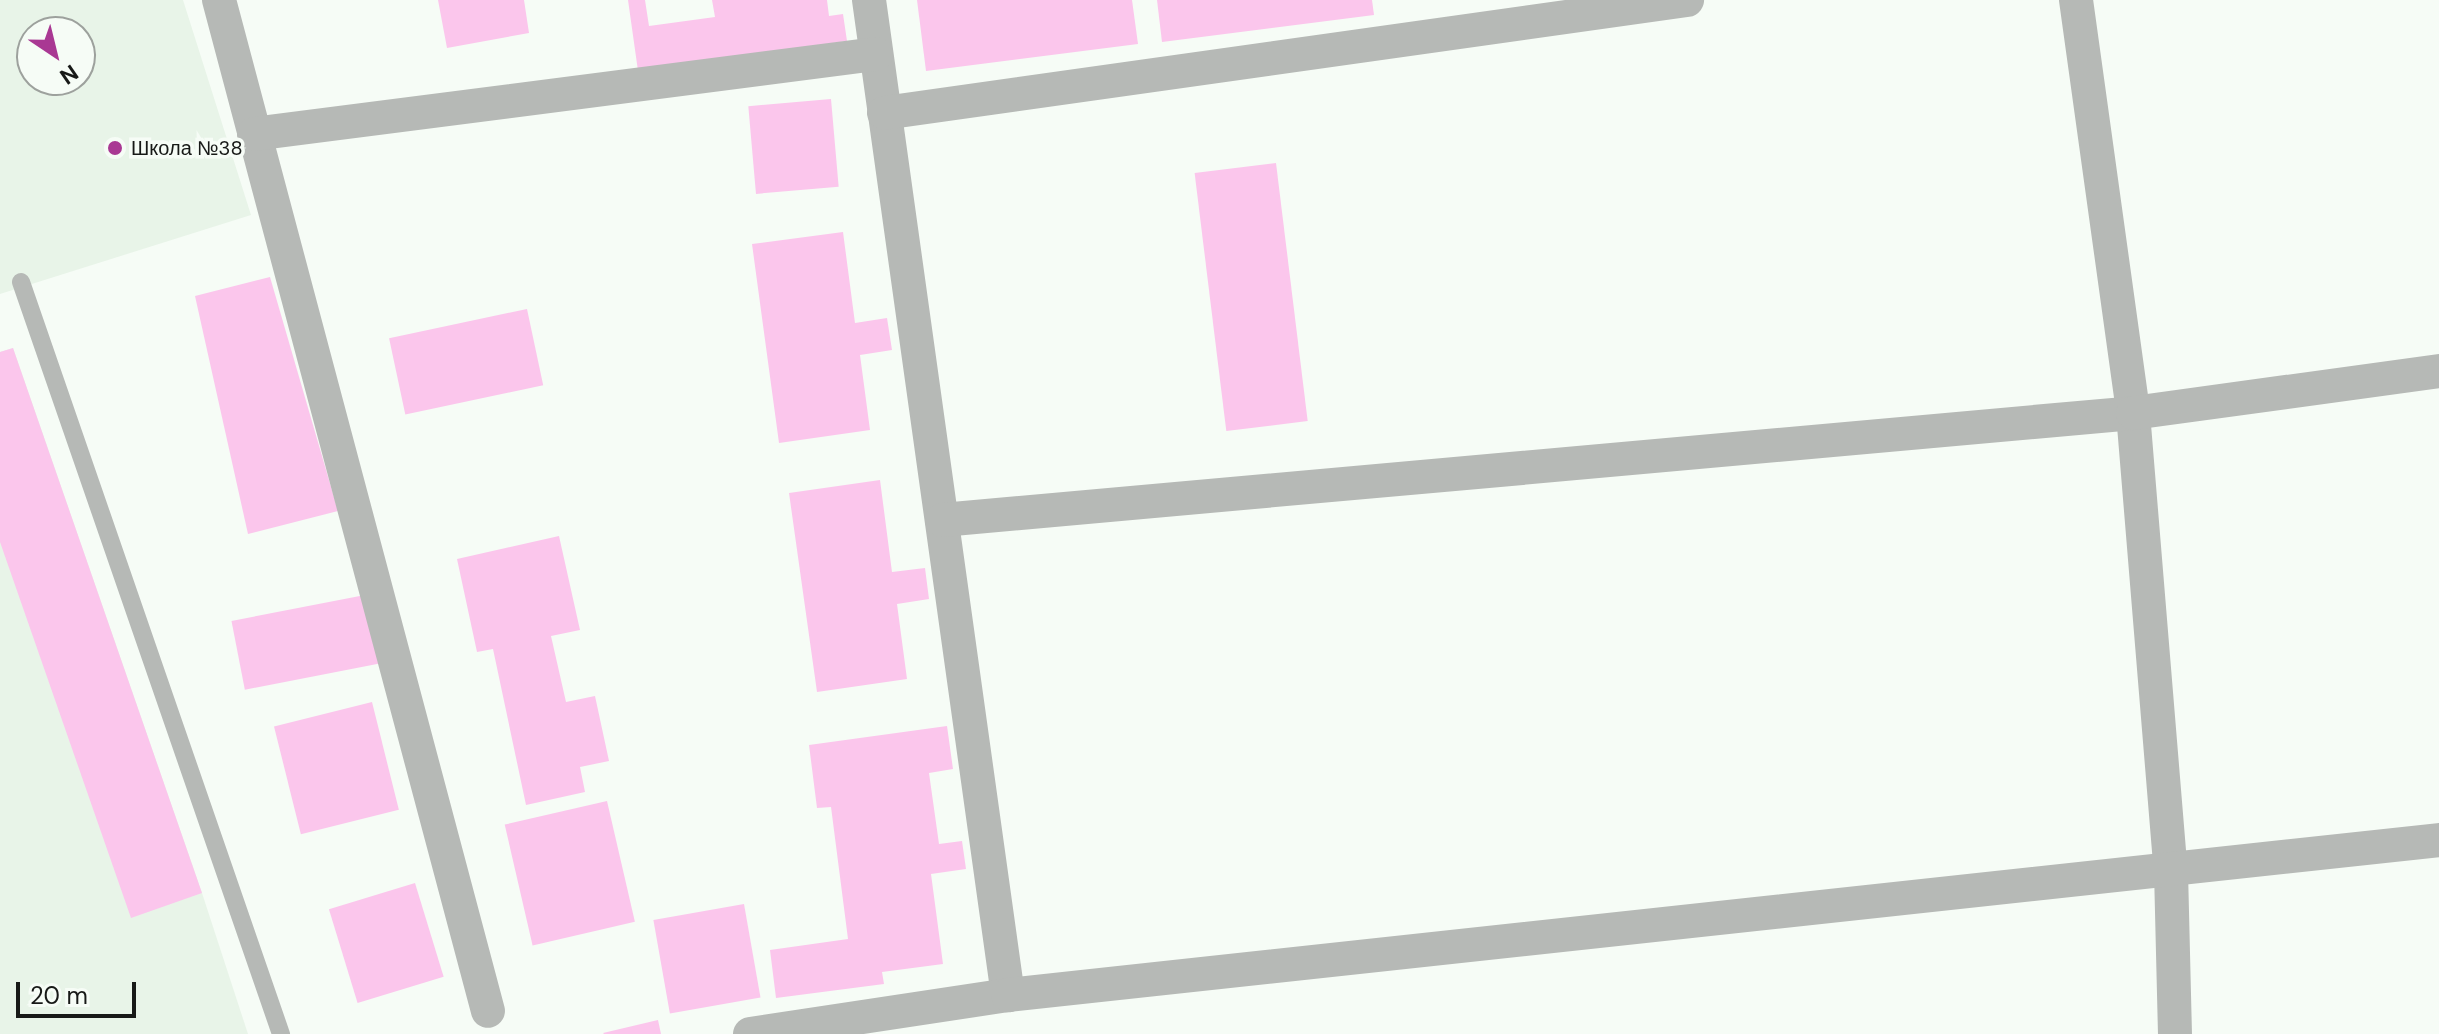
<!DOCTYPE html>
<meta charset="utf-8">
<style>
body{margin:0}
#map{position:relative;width:2439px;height:1034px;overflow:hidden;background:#f6fcf6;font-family:"DM Sans",sans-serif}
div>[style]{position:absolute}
.built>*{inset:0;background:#e8f4e8}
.building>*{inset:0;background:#fbc6ec;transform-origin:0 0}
.service>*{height:18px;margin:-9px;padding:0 9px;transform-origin:9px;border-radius:9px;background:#b6b9b6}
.minor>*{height:34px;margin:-17px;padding:0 17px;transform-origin:17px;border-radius:17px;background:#b6b9b6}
.dots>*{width:22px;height:22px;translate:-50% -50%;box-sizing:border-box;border:4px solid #f6fcf6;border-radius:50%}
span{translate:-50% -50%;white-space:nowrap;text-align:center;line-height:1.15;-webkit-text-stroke:7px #f6fcf6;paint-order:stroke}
.poi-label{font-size:20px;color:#171917}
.left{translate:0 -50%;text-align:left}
.north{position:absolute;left:16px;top:16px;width:80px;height:80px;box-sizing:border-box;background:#f6fcf6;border:2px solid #9da19d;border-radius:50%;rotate:145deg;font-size:22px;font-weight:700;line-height:32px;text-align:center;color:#171917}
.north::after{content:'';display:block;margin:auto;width:28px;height:36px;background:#a93893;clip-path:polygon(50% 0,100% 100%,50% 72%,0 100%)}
.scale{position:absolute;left:16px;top:982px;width:120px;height:36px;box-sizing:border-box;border:4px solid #171917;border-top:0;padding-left:10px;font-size:24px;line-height:28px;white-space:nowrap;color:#171917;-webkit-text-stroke:6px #f6fcf6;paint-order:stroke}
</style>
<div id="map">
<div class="built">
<i style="clip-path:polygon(evenodd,0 0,183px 0,251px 215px,0 294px,0 0,32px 32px,80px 32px,80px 80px,32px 80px,32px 32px)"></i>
<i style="clip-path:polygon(13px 348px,202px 893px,248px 1034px,0 1034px,0 352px)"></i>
</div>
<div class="building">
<i style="clip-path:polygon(438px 0,524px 0,529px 33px,447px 48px)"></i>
<i style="clip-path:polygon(628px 0,645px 0,649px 26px,715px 17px,712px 0,827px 0,829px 16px,843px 14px,847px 41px,638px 71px)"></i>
<i style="clip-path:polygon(917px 0,1132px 0,1138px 44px,926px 71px)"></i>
<i style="clip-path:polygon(1157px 0,1372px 0,1374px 15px,1162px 42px)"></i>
<i style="left:831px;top:99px;width:88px;height:83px;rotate:85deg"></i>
<i style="left:1276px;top:163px;width:260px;height:82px;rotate:83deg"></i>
<i style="clip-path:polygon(843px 232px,855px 323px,887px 318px,892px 350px,860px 355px,870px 430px,779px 443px,752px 244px)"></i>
<i style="clip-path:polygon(270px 277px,338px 511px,248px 534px,195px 296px)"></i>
<i style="left:527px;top:309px;width:78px;height:141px;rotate:78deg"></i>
<i style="clip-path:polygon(13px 348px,202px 893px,131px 918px,0 542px,0 352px)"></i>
<i style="clip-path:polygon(880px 480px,892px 572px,925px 568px,929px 599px,897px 604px,907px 679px,817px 692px,789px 493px)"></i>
<i style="clip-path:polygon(559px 536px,580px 630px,551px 636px,566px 702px,595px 696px,609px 761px,580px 767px,585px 792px,526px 805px,493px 649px,477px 652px,457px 559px)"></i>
<i style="left:365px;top:595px;width:70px;height:136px;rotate:79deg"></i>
<i style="left:372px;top:702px;width:111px;height:101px;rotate:76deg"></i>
<i style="clip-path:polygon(947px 726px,953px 769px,929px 773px,939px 844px,962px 841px,966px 869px,931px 874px,943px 964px,882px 972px,884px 984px,776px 998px,770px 950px,848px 939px,831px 807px,817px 808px,809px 745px)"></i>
<i style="left:607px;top:801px;width:124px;height:105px;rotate:77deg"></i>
<i style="left:415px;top:883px;width:98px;height:90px;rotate:73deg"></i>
<i style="left:744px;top:904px;width:95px;height:92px;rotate:80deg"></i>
<i style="clip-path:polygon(658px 1020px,661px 1034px,604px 1034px,603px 1033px)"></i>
</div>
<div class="service">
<i style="left:21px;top:282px;width:796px;rotate:70.93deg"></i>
</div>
<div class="minor">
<i style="left:219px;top:0;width:1046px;rotate:75.1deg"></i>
<i style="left:869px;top:0;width:1005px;rotate:82.05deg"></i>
<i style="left:2076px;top:0;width:417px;rotate:82.1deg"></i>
<i style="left:2133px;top:413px;width:460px;rotate:85.3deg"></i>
<i style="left:2171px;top:871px;width:163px;rotate:88.6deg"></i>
<i style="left:884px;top:113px;width:811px;rotate:-8.01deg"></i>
<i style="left:254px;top:134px;width:627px;rotate:-7.33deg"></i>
<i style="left:942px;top:520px;width:1196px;rotate:-5.13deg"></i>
<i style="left:2133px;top:413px;width:309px;rotate:-7.8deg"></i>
<i style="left:750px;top:1034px;width:261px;rotate:-8.6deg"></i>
<i style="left:1008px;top:995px;width:1439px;rotate:-6.18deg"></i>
</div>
<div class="dots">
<i style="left:115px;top:148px;background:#a93893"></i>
</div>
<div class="poi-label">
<span class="left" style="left:131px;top:148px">Школа №38</span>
</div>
<div class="north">N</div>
<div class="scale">20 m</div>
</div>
